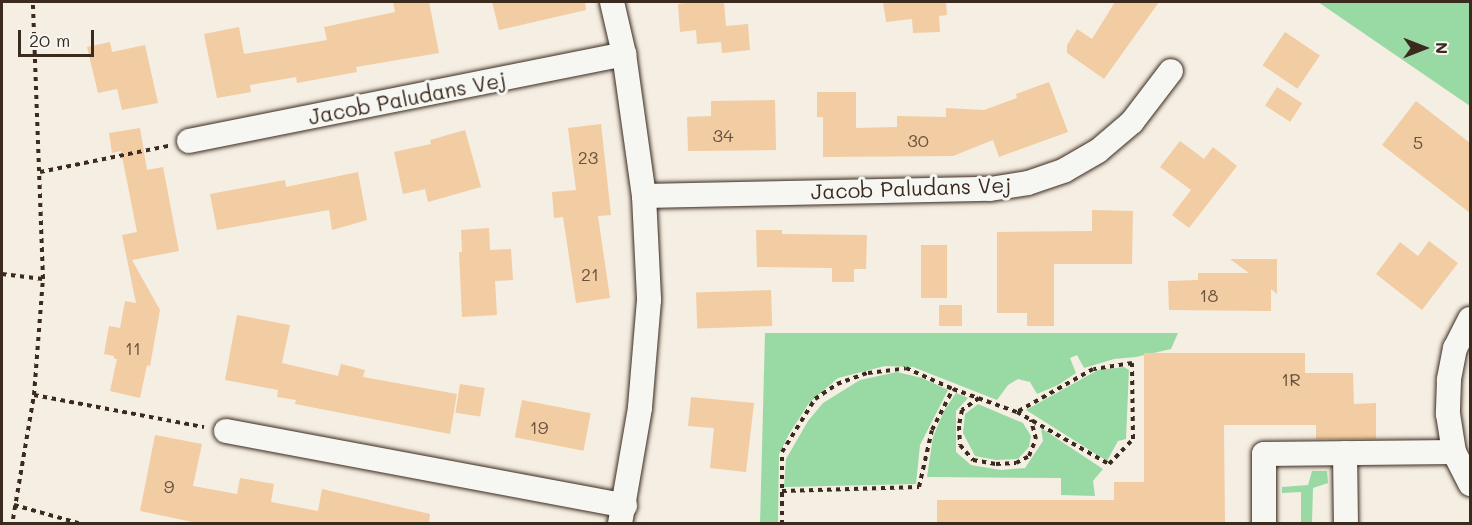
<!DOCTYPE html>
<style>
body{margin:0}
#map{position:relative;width:1472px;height:525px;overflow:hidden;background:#f5eee2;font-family:Mali,sans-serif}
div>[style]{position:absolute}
.green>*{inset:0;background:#99daa4}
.building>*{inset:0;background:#f2cca2;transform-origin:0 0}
.path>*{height:4px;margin-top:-2px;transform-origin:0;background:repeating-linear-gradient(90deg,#3b2a1e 0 4.5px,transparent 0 9px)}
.roads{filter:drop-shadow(0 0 2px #3b2a1e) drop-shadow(0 0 2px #3b2a1e)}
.minor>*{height:24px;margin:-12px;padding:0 12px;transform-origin:12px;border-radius:12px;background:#f6f6f2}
span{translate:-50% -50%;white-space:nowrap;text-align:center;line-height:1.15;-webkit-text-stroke:6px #f6f6f2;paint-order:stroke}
.number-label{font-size:18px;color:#69523f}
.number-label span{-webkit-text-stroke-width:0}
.street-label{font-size:21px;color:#3b2a1e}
.frame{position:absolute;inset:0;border:3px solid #3b2a1e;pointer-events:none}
.north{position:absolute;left:1394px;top:18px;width:60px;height:60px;-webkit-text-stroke:4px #f6f6f2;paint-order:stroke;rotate:90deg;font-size:16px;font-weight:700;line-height:24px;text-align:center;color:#3b2a1e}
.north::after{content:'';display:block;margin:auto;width:21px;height:27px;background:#3b2a1e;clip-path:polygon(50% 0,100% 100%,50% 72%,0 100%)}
.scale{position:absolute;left:18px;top:30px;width:76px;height:27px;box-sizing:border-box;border:3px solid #3b2a1e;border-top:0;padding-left:8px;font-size:18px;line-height:21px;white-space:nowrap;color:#3b2a1e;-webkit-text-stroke:4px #f6f6f2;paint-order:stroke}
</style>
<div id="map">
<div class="green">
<i style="clip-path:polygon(1318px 2px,1470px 2px,1470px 106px)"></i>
<i style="clip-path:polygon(765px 333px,1178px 333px,1171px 349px,1136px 357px,1114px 359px,1084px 368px,1077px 355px,1070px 358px,1076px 373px,1058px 385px,1037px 394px,1030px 382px,1018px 379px,1008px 385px,997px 400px,913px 367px,885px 366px,838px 378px,809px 403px,789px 434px,779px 454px,778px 523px,760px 524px)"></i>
<i style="clip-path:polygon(1124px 367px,1129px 370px,1126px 439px,1118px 441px,1107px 461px,1026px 410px,1098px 370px)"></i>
<i style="clip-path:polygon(897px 372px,922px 378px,948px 390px,920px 445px,916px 484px,784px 487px,786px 459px,808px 421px,823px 403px,860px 380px)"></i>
<i style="clip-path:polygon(956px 393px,968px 398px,956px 411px,956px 452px,971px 465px,1001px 470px,1025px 468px,1043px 441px,1041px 428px,1103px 469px,1093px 481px,1095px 496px,1061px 495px,1061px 478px,927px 477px,933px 437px,944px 411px)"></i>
<i style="clip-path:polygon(978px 404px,1023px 423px,1031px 436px,1029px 447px,1018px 459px,996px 460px,975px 456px,963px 433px,965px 414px)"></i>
<i style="clip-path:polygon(1312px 471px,1327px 471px,1328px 483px,1313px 488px,1312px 523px,1301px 523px,1301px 492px,1282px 493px,1282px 487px,1308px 485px)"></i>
</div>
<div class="building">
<i style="clip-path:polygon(393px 2px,429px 2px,439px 53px,356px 67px,357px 72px,297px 83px,296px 77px,250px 85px,251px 92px,217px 98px,204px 34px,239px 27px,244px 54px,281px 48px,327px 40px,324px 27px,395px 12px)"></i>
<i style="clip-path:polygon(492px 2px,585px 2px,586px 10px,499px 30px)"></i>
<i style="clip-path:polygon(691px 2px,724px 2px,726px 26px,748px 24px,750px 50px,722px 53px,721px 42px,697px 44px,696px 30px,680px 32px,678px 4px)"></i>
<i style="clip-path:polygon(883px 2px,946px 2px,947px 15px,939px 16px,940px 32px,913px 33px,912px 19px,886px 22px)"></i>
<i style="clip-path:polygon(1115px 2px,1159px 2px,1104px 79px,1067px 53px,1067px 45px,1077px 29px,1092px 39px)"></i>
<i style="left:1285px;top:32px;width:42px;height:40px;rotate:34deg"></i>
<i style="clip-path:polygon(110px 42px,112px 52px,145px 45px,158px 103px,122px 110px,117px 89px,98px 93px,87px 47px)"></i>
<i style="clip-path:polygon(1049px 82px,1068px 132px,999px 157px,993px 140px,953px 156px,823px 157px,823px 117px,817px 117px,817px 92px,856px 92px,856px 128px,897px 127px,897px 116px,946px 117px,946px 108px,984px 110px,1017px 98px,1016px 94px)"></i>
<i style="left:1277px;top:87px;width:30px;height:22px;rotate:33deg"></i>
<i style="clip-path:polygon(775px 100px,776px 150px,688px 151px,687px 117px,711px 116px,711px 101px)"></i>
<i style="clip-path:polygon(1416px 101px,1470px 143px,1470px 213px,1382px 145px)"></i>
<i style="clip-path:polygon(601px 124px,611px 215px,598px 216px,610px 298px,576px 303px,563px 217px,554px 218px,552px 192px,576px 190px,568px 128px)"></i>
<i style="clip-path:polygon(140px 128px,147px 170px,163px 167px,179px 251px,132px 260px,160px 310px,150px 366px,147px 365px,140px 398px,110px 391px,117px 359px,114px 359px,114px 356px,104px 354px,109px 326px,120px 328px,125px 301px,136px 303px,122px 235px,137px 232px,121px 151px,112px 153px,109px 133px)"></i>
<i style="clip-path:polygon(465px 130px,481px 187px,428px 202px,425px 189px,403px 194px,394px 152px,431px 144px,430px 140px)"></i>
<i style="clip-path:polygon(1180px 141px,1204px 159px,1213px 147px,1237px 166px,1189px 228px,1172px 215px,1191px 190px,1160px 167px)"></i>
<i style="clip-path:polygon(358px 172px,367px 220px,332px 230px,329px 210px,217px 230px,210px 194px,285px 180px,286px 187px)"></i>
<i style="clip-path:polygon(1092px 210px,1133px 211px,1132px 264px,1054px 264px,1054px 326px,1027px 326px,1027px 313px,997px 313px,997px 232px,1092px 231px)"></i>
<i style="clip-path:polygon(489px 228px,490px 250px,511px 249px,513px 280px,495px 281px,497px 315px,462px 317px,459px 252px,462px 252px,461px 230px)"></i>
<i style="clip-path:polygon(756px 230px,782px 230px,782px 234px,867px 235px,866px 269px,854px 269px,854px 282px,832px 282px,832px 268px,757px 267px)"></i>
<i style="clip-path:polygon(1429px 241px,1458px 263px,1422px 310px,1376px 274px,1400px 242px,1418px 256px)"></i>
<i style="left:921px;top:245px;width:26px;height:53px"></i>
<i style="clip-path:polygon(1230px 259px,1277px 259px,1277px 294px,1271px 289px,1271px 311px,1169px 310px,1168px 281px,1198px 280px,1198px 273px,1249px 273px)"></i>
<i style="left:771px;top:290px;width:36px;height:75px;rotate:88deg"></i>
<i style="left:939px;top:305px;width:23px;height:21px"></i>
<i style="clip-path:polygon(237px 315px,290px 325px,282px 363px,338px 376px,341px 364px,365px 370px,363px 377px,457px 394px,450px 434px,295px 404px,296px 400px,277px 397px,278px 390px,225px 380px)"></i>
<i style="clip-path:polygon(1144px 353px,1305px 353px,1305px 373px,1353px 373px,1354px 404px,1376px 403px,1376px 439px,1316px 439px,1316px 425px,1224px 425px,1225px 524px,937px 524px,937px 500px,1114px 500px,1114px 482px,1144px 482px)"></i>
<i style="left:460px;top:384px;width:25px;height:29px;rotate:9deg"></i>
<i style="clip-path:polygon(691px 397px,754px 403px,746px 472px,710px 468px,714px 428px,688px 426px)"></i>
<i style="left:522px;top:400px;width:70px;height:38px;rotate:11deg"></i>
<i style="clip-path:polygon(155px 435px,202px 444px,193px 486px,237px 494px,240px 478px,274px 484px,271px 502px,318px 511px,322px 489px,430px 514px,429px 524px,202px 524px,140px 511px)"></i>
</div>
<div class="path">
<i style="left:40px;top:172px;width:131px;rotate:-11.5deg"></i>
<i style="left:2px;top:274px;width:41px;rotate:7deg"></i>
<i style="left:34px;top:395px;width:173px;rotate:10.7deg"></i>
<i style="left:979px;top:398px;width:21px;rotate:145deg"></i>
<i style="left:962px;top:410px;width:16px;rotate:101deg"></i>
<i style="left:959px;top:426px;width:19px;rotate:87deg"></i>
<i style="left:960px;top:445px;width:20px;rotate:49deg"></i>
<i style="left:973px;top:460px;width:23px;rotate:10deg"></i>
<i style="left:996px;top:464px;width:20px;rotate:-3deg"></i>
<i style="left:1016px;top:463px;width:15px;rotate:-28deg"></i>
<i style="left:1029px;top:456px;width:18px;rotate:-68deg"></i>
<i style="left:1036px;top:439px;width:20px;rotate:-105deg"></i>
<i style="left:782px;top:491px;width:137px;rotate:-1.7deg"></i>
<i style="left:919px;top:487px;width:58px;rotate:-77.2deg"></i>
<i style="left:932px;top:430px;width:46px;rotate:-62.9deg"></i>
<i style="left:14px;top:505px;width:71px;rotate:15.6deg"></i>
<i style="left:13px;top:519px;width:126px;rotate:-80.4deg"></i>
<i style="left:34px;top:395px;width:116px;rotate:-85.6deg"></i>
<i style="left:43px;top:279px;width:277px;rotate:-92.1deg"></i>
<i style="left:782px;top:524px;width:72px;rotate:-90deg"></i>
<i style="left:782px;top:452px;width:62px;rotate:-58.1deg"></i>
<i style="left:815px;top:399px;width:27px;rotate:-34deg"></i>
<i style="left:837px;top:384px;width:33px;rotate:-20deg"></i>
<i style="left:868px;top:373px;width:38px;rotate:-7deg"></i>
<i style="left:906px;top:368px;width:51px;rotate:24.1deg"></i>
<i style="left:953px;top:389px;width:68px;rotate:19.8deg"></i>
<i style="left:1017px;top:412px;width:106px;rotate:29.5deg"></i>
<i style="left:1109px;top:464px;width:35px;rotate:-46deg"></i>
<i style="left:1133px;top:439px;width:76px;rotate:-90.8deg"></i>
<i style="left:1132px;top:363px;width:39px;rotate:171deg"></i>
<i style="left:1093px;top:369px;width:87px;rotate:150.5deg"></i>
</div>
<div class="roads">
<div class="minor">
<i style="left:612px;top:2px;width:53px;rotate:77deg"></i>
<i style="left:624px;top:54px;width:143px;rotate:82deg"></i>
<i style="left:644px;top:196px;width:104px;rotate:87.2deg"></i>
<i style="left:649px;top:300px;width:108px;rotate:94.8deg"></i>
<i style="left:640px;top:408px;width:118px;rotate:99.8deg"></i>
<i style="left:189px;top:141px;width:444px;rotate:-11.3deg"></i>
<i style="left:644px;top:196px;width:346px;rotate:-1.2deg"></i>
<i style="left:990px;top:189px;width:38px;rotate:-9deg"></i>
<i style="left:1028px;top:183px;width:39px;rotate:-19deg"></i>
<i style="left:1065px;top:170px;width:38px;rotate:-30deg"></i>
<i style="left:1098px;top:151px;width:45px;rotate:-40.5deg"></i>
<i style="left:1132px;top:122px;width:64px;rotate:-52.6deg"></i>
<i style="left:1470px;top:319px;width:33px;rotate:117deg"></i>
<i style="left:1455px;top:348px;width:33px;rotate:101deg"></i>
<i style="left:1449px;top:380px;width:34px;rotate:92deg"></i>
<i style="left:1448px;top:414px;width:38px;rotate:81deg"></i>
<i style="left:1454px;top:452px;width:36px;rotate:63deg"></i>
<i style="left:226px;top:431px;width:406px;rotate:10.6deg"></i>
<i style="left:1345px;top:453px;width:71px;rotate:89.2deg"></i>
<i style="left:1264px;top:524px;width:70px;rotate:-90deg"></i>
<i style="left:1264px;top:454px;width:190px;rotate:-0.6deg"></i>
</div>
</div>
<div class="number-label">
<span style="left:723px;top:135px">34</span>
<span style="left:918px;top:140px">30</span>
<span style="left:1418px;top:142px">5</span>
<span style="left:588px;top:157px">23</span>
<span style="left:590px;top:274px">21</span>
<span style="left:1209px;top:295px">18</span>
<span style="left:133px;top:348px">11</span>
<span style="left:1291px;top:379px">1R</span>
<span style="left:539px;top:427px">19</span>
<span style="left:169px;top:486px">9</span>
</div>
<div class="street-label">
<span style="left:407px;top:98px;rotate:-11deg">Jacob Paludans Vej</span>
<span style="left:911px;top:188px;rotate:-2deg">Jacob Paludans Vej</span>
</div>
<div class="frame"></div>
<div class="north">N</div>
<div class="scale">20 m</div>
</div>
